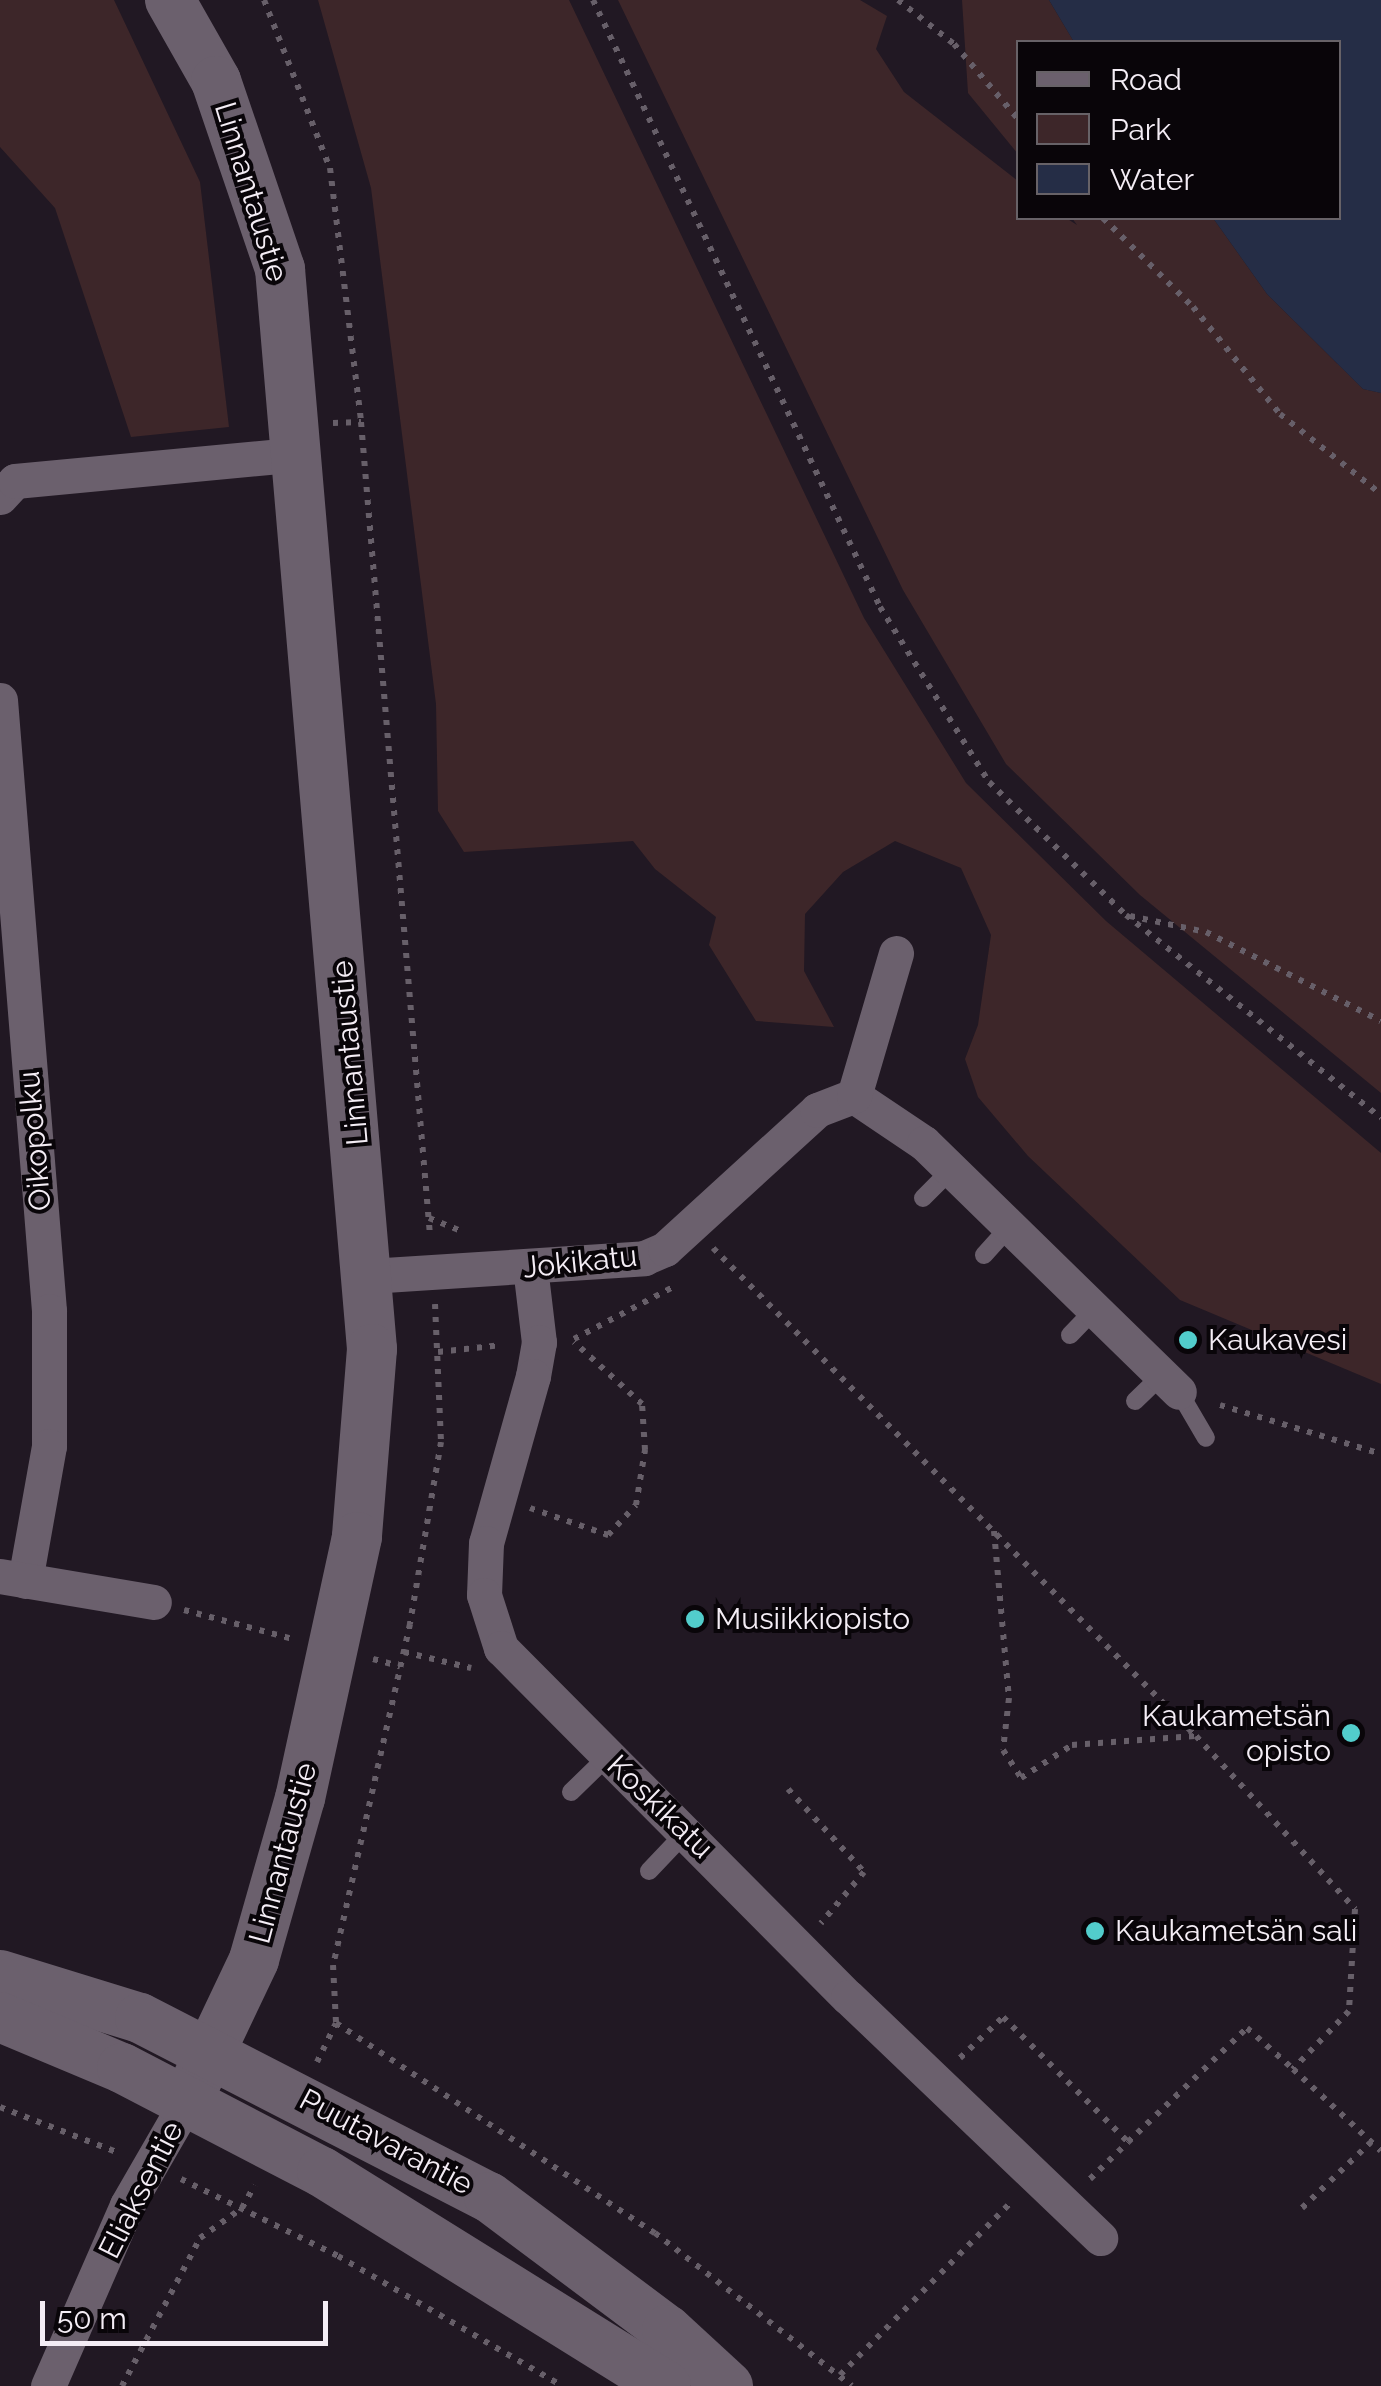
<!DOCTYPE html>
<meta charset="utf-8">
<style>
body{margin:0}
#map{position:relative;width:1381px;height:2386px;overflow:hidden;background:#211823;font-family:Raleway,sans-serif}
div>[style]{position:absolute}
.green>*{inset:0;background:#3d2629}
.water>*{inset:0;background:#252d46}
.path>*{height:6px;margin-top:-3px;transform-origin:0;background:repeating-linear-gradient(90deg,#675f69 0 5px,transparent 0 13px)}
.lane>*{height:18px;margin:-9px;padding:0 9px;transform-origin:9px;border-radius:9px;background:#6b606d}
.street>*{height:35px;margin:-17.5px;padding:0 17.5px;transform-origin:17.5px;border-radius:17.5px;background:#6b606d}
.secondary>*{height:50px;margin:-25px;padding:0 25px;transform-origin:25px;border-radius:25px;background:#6b606d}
.dots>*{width:28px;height:28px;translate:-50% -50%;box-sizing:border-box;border:5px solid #090509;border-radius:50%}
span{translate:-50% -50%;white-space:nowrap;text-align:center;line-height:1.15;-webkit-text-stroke:8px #090509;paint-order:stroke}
.street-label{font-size:30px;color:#f4edf5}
.poi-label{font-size:30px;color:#f4edf5}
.left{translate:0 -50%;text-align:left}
.right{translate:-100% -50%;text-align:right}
.legend{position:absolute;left:1016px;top:40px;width:325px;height:180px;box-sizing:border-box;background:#090509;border:2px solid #676267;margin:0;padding:12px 18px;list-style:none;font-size:30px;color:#f4edf5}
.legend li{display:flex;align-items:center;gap:20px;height:50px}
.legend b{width:50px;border:2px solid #676267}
.scale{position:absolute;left:40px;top:2301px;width:288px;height:45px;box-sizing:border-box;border:5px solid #f4edf5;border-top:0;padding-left:12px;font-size:30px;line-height:35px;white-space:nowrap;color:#f4edf5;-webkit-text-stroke:8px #090509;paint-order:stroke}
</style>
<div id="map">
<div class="green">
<i style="clip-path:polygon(0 0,114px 0,200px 182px,229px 427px,131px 437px,55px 208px,0 147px)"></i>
<i style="clip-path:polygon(318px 0,569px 0,864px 618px,966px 783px,1106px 921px,1381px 1153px,1381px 1384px,1180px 1300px,1028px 1156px,978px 1097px,965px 1059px,978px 1025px,991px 935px,961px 868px,895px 841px,843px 872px,805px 914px,804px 971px,834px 1027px,756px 1021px,709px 945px,716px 917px,655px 869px,633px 841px,464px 852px,438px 811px,436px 704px,371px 188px)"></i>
<i style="clip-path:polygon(618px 0,860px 0,887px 16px,876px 49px,904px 92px,1018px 181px,1018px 218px,1066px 218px,1077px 225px,1072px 218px,1213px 218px,1267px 294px,1363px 389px,1381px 393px,1381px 1093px,1140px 895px,1006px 764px,903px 590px)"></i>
<i style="clip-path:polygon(962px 0,1049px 0,1074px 42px,1018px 42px,1018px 154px,968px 93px)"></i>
</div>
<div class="water">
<i style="clip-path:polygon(1049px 0,1381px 0,1381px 393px,1363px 389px,1267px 294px,1213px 218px,1338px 218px,1338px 42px,1074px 42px)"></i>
</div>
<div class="path">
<i style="left:264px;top:0;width:180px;rotate:68.6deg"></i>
<i style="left:330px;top:168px;width:256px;rotate:83deg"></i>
<i style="left:361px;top:422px;width:817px;rotate:85.15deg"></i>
<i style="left:593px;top:0;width:671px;rotate:64.69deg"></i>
<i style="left:880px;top:607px;width:206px;rotate:58.1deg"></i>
<i style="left:989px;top:782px;width:191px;rotate:44.2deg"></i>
<i style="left:1126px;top:915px;width:326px;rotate:38.5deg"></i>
<i style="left:898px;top:0;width:71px;rotate:38.2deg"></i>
<i style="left:954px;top:44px;width:99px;rotate:49.5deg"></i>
<i style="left:1103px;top:218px;width:127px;rotate:44.7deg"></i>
<i style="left:1193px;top:307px;width:138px;rotate:50.9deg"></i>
<i style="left:1280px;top:414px;width:129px;rotate:38.4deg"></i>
<i style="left:333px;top:423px;width:28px;rotate:-2deg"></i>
<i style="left:1130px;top:916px;width:78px;rotate:11.9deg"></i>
<i style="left:1206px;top:932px;width:196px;rotate:27deg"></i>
<i style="left:429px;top:1218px;width:32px;rotate:22deg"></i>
<i style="left:713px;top:1248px;width:687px;rotate:45.3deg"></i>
<i style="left:1196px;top:1736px;width:235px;rotate:47.4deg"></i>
<i style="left:1355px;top:1909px;width:102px;rotate:93.4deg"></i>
<i style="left:1349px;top:2011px;width:81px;rotate:134deg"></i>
<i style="left:1293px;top:2069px;width:120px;rotate:43deg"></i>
<i style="left:435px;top:1304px;width:138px;rotate:87.5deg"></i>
<i style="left:441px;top:1442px;width:185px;rotate:99.7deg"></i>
<i style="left:410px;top:1624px;width:350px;rotate:102.7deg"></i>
<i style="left:333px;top:1965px;width:58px;rotate:87deg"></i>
<i style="left:336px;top:2023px;width:382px;rotate:33.4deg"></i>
<i style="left:655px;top:2233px;width:249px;rotate:37.8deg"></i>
<i style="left:574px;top:1339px;width:116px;rotate:-27.7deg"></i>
<i style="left:438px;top:1352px;width:64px;rotate:-6.2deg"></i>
<i style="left:1220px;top:1405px;width:168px;rotate:16.9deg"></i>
<i style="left:530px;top:1508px;width:83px;rotate:19.1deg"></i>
<i style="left:608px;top:1535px;width:41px;rotate:-47deg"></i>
<i style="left:636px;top:1505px;width:56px;rotate:-80.7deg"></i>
<i style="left:645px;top:1450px;width:46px;rotate:-93.7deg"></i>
<i style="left:642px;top:1404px;width:92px;rotate:-137.6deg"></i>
<i style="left:994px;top:1531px;width:168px;rotate:84.9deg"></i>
<i style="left:1009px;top:1698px;width:52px;rotate:96.6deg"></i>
<i style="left:1003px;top:1750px;width:33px;rotate:57deg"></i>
<i style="left:1021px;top:1778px;width:61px;rotate:-32.9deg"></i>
<i style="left:1072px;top:1745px;width:123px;rotate:-4.2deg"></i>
<i style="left:184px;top:1610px;width:113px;rotate:14.9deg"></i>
<i style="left:404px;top:1652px;width:69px;rotate:13.4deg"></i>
<i style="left:373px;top:1659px;width:28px;rotate:15deg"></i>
<i style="left:788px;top:1789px;width:113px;rotate:47.5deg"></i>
<i style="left:864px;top:1872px;width:67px;rotate:130.1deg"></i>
<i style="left:960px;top:2058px;width:59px;rotate:-43.6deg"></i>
<i style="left:1003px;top:2017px;width:177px;rotate:45deg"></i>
<i style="left:1128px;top:2142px;width:165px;rotate:-43.8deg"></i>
<i style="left:1247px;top:2028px;width:62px;rotate:41.7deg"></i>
<i style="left:317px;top:2062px;width:43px;rotate:-64deg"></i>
<i style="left:0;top:2107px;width:128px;rotate:21.1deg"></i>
<i style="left:181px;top:2179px;width:175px;rotate:26.1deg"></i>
<i style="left:338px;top:2256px;width:259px;rotate:30.1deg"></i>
<i style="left:1090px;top:2179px;width:53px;rotate:-44.2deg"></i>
<i style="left:1302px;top:2208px;width:95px;rotate:-43.7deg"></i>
<i style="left:840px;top:2375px;width:243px;rotate:-45.3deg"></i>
<i style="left:122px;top:2386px;width:167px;rotate:-62.2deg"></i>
<i style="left:200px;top:2238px;width:52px;rotate:-35.5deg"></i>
<i style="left:242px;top:2208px;width:26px;rotate:-61deg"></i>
</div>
<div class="lane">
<i style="left:923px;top:1198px;width:40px;rotate:-45deg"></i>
<i style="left:984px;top:1255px;width:38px;rotate:-48deg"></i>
<i style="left:1070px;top:1335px;width:35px;rotate:-46deg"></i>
<i style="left:1179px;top:1392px;width:53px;rotate:59.6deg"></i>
<i style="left:1135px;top:1401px;width:36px;rotate:-44deg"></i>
<i style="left:571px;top:1792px;width:52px;rotate:-44.2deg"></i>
<i style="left:649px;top:1871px;width:52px;rotate:-46.5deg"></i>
</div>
<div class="street">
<i style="left:0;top:497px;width:22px;rotate:-47deg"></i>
<i style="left:15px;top:481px;width:286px;rotate:-5.4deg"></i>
<i style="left:0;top:700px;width:613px;rotate:85.41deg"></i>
<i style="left:49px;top:1311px;width:135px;rotate:90deg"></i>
<i style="left:49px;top:1446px;width:137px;rotate:100.1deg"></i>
<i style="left:854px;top:1096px;width:84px;rotate:33.9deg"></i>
<i style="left:924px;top:1143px;width:356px;rotate:44.3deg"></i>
<i style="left:530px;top:1267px;width:76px;rotate:83.2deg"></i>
<i style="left:539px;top:1342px;width:35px;rotate:100deg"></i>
<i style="left:533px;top:1376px;width:173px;rotate:105.7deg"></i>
<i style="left:486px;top:1543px;width:52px;rotate:92.2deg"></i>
<i style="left:484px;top:1595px;width:56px;rotate:72.2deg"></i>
<i style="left:501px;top:1648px;width:492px;rotate:45.2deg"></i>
<i style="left:848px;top:1997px;width:349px;rotate:43.7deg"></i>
<i style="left:369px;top:1276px;width:276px;rotate:-3.7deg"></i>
<i style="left:644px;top:1258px;width:23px;rotate:-23deg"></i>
<i style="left:665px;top:1249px;width:206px;rotate:-42.4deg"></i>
<i style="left:817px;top:1110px;width:40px;rotate:-21deg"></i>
<i style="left:854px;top:1096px;width:149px;rotate:-73.6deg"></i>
<i style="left:0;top:1576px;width:156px;rotate:9.6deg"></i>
<i style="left:48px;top:2386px;width:197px;rotate:-66.4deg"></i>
<i style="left:127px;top:2205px;width:118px;rotate:-60deg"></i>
</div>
<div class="secondary">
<i style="left:170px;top:0;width:93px;rotate:60.4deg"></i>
<i style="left:216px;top:81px;width:199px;rotate:71.2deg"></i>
<i style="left:280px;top:269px;width:1084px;rotate:85.13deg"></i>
<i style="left:372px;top:1349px;width:189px;rotate:94.6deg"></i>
<i style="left:357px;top:1537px;width:267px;rotate:102.3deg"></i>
<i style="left:300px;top:1798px;width:168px;rotate:105.9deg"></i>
<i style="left:254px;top:1960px;width:158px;rotate:115.4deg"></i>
<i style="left:0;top:1975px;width:146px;rotate:17.1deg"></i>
<i style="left:140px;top:2018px;width:392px;rotate:27.2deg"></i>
<i style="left:489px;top:2197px;width:222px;rotate:36.8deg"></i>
<i style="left:667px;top:2330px;width:83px;rotate:42.6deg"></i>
<i style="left:0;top:2017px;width:132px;rotate:22.7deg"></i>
<i style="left:122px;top:2068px;width:225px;rotate:27.5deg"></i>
<i style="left:322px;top:2172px;width:405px;rotate:31.9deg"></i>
</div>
<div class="dots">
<i style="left:1188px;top:1340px;background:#52cdcc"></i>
<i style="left:695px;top:1619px;background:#52cdcc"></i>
<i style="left:1351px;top:1733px;background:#52cdcc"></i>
<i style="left:1095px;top:1931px;background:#52cdcc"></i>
</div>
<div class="street-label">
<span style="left:251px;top:192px;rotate:73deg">Linnantaustie</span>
<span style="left:350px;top:1053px;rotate:-95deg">Linnantaustie</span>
<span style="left:35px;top:1141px;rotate:-95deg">Oikopolku</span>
<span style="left:580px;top:1262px;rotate:-6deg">Jokikatu</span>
<span style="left:660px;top:1807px;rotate:44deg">Koskikatu</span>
<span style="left:283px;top:1853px;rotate:-75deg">Linnantaustie</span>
<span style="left:386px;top:2142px;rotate:28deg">Puutavarantie</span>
<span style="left:141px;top:2190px;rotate:-63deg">Eliaksentie</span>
</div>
<div class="poi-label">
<span class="left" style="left:1208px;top:1340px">Kaukavesi</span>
<span class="left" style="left:715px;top:1619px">Musiikkiopisto</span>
<span class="right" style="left:1331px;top:1733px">Kaukametsän<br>opisto</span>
<span class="left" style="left:1115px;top:1931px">Kaukametsän sali</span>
</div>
<ul class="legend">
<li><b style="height:12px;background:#6b606d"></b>Road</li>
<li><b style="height:28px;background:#3d2629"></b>Park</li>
<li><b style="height:28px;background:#252d46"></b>Water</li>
</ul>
<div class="scale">50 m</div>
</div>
